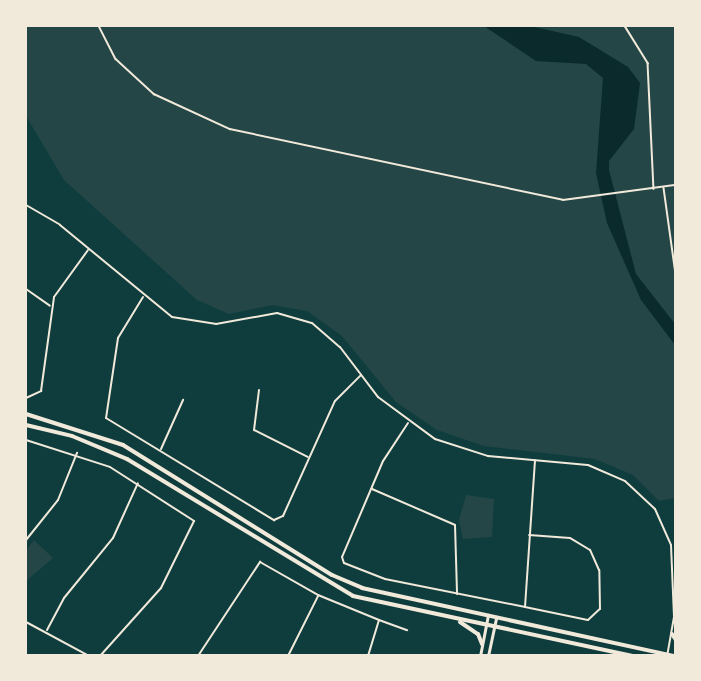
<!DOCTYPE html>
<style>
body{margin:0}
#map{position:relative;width:701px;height:681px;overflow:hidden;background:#0f3d3e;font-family:Rubik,sans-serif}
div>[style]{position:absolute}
.green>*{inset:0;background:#244646}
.water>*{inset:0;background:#0a2a2b}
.path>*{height:1.5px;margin:-0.75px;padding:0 0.75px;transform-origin:0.75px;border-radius:0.75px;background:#f1e9da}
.minor>*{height:2px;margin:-1px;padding:0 1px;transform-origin:1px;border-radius:1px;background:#f1e9da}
.tertiary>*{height:3px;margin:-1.5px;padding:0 1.5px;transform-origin:1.5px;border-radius:1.5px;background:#f1e9da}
.secondary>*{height:4px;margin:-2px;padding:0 2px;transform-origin:2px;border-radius:2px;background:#f1e9da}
span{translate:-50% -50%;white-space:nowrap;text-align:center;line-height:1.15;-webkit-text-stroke:4.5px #f1e9da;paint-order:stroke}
.frame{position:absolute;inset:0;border:27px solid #f1e9da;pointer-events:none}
</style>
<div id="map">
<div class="green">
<i style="clip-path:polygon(26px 26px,675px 26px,675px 498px,659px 501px,633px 475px,595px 459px,484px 446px,437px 430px,396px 402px,342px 336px,307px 311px,272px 305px,229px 314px,197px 300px,64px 180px,26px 116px)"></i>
<i style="clip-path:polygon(466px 495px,494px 499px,492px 537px,463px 539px,459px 520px)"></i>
<i style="clip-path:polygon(34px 540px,53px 558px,26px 581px,26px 551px)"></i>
</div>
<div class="water">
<i style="clip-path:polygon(484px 26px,530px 26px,579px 37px,628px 67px,640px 83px,634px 129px,609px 161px,609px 170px,636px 274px,675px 324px,675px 345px,641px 300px,607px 223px,596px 173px,603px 78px,586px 64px,536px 61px)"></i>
</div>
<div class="path">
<i style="left:99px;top:26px;width:37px;rotate:63deg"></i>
<i style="left:116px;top:59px;width:52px;rotate:42.6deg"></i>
<i style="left:154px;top:94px;width:84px;rotate:24.7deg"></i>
<i style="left:230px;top:129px;width:340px;rotate:12deg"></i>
<i style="left:563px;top:200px;width:114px;rotate:-7.6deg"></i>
<i style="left:625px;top:26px;width:44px;rotate:58.1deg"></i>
<i style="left:648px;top:63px;width:126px;rotate:87.3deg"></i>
<i style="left:664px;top:188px;width:88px;rotate:82.1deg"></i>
</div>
<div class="minor">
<i style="left:26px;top:205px;width:39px;rotate:30deg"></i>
<i style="left:60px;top:225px;width:145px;rotate:39.4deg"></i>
<i style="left:172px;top:317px;width:45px;rotate:9deg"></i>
<i style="left:216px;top:324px;width:62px;rotate:-10.2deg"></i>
<i style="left:277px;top:313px;width:36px;rotate:16deg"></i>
<i style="left:312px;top:323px;width:37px;rotate:41deg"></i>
<i style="left:340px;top:347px;width:63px;rotate:52.8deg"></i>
<i style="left:378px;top:397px;width:71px;rotate:36.4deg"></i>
<i style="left:435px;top:439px;width:56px;rotate:17.8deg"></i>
<i style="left:488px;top:456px;width:100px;rotate:5.1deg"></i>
<i style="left:588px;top:465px;width:40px;rotate:23.4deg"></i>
<i style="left:625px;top:481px;width:41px;rotate:43deg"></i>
<i style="left:655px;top:509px;width:39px;rotate:66deg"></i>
<i style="left:671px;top:545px;width:72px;rotate:87.6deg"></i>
<i style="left:674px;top:617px;width:39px;rotate:100deg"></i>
<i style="left:26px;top:289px;width:29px;rotate:35deg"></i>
<i style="left:143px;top:297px;width:48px;rotate:121.4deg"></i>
<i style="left:118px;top:338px;width:81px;rotate:98.5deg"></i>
<i style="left:106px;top:418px;width:197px;rotate:31.3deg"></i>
<i style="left:274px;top:520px;width:10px;rotate:-24deg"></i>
<i style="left:283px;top:516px;width:126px;rotate:-65.7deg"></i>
<i style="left:335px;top:401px;width:37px;rotate:-45deg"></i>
<i style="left:259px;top:390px;width:40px;rotate:97.1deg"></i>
<i style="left:254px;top:430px;width:60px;rotate:26.6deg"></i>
<i style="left:26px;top:398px;width:17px;rotate:-25deg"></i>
<i style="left:41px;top:391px;width:95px;rotate:-82.1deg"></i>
<i style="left:54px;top:297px;width:58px;rotate:-54.1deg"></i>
<i style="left:408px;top:423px;width:45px;rotate:123.3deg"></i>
<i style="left:383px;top:461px;width:104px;rotate:113.1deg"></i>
<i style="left:342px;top:557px;width:6px;rotate:72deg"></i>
<i style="left:344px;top:563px;width:44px;rotate:21.3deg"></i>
<i style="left:385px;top:579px;width:143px;rotate:11.3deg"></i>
<i style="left:525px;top:607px;width:147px;rotate:-86.1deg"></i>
<i style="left:26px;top:440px;width:88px;rotate:17.8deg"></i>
<i style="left:110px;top:467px;width:100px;rotate:32.7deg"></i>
<i style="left:194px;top:521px;width:75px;rotate:116.2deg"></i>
<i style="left:161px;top:588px;width:91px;rotate:131.9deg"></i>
<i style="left:161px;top:449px;width:54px;rotate:-65.8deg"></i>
<i style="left:372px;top:489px;width:90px;rotate:23.4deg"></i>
<i style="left:455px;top:525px;width:69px;rotate:88.3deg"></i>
<i style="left:26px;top:540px;width:51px;rotate:-51.3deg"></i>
<i style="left:58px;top:500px;width:51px;rotate:-68deg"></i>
<i style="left:525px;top:607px;width:64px;rotate:11.7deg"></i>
<i style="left:588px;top:620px;width:16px;rotate:-43deg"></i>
<i style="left:600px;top:609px;width:39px;rotate:-91deg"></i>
<i style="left:599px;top:570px;width:22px;rotate:-114deg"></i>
<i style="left:590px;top:550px;width:23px;rotate:-149deg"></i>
<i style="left:570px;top:538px;width:41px;rotate:-175.8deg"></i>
<i style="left:379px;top:620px;width:30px;rotate:20deg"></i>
<i style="left:26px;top:622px;width:72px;rotate:28.4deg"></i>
<i style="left:47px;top:630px;width:36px;rotate:-62deg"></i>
<i style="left:64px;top:598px;width:77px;rotate:-50.8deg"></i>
<i style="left:113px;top:538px;width:60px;rotate:-65.6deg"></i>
<i style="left:198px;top:656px;width:113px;rotate:-56.6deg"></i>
<i style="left:260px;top:562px;width:67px;rotate:29.6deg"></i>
<i style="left:318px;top:595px;width:66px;rotate:22.3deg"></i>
<i style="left:379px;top:620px;width:38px;rotate:107deg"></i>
<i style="left:288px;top:656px;width:67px;rotate:-63.4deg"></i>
</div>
<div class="tertiary">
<i style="left:480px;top:656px;width:42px;rotate:-79deg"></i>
<i style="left:488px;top:656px;width:40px;rotate:-78deg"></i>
</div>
<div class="secondary">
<i style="left:26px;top:414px;width:102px;rotate:17.7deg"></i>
<i style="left:123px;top:445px;width:246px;rotate:31.9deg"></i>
<i style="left:332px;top:575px;width:33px;rotate:23deg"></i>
<i style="left:362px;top:588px;width:320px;rotate:12.3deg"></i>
<i style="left:26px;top:425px;width:47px;rotate:13.4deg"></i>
<i style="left:72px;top:436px;width:60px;rotate:22.7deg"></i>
<i style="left:127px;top:459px;width:264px;rotate:31.2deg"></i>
<i style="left:353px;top:596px;width:286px;rotate:12.1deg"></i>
<i style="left:460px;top:622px;width:22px;rotate:34deg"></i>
<i style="left:478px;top:634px;width:11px;rotate:68deg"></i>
<i style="left:672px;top:634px;width:7px;rotate:56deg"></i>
</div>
<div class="frame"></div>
</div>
